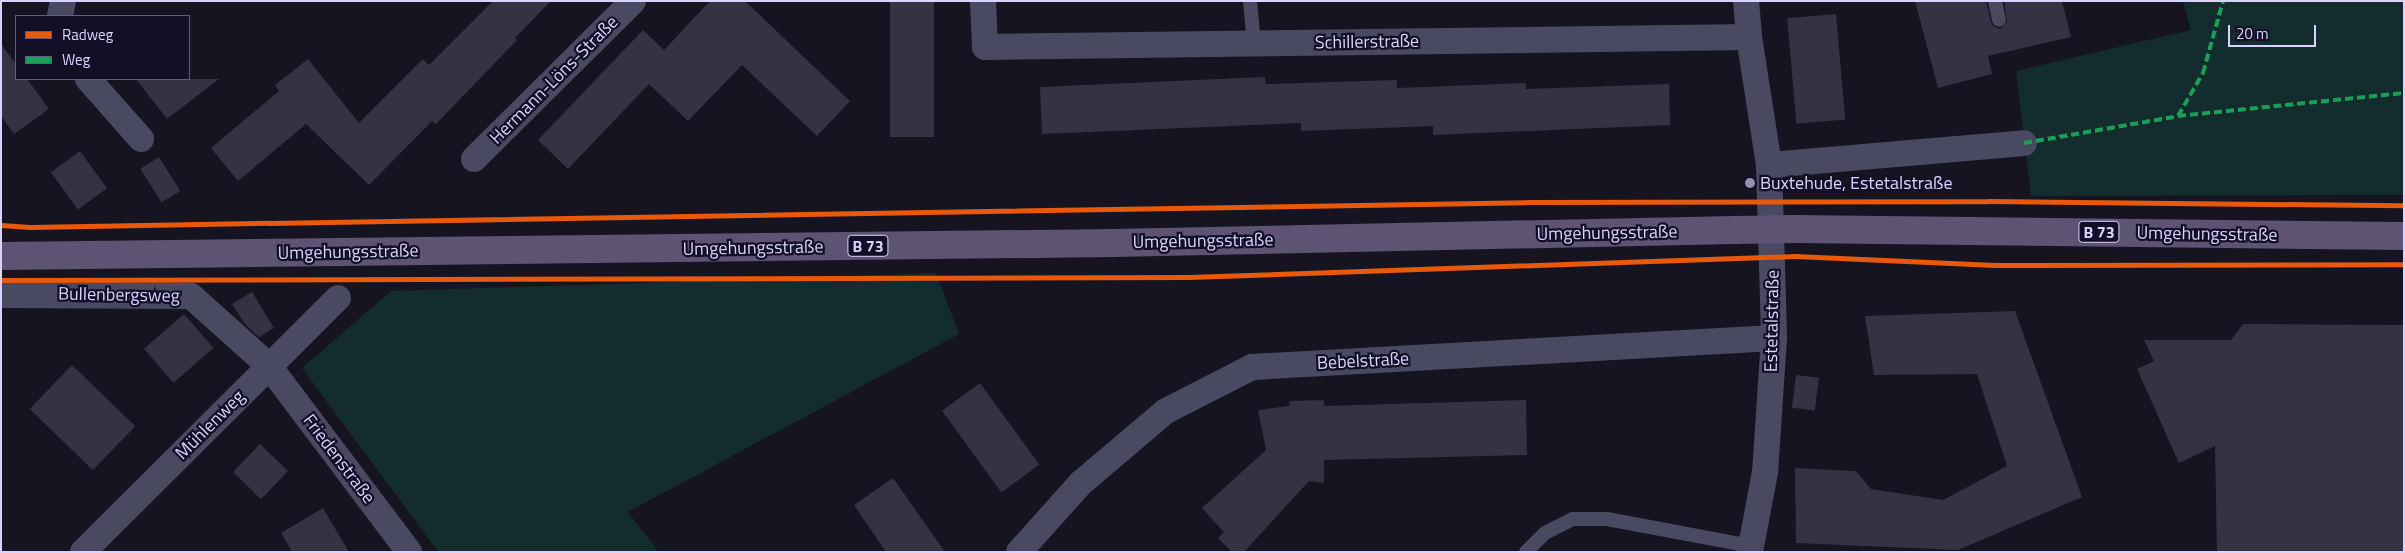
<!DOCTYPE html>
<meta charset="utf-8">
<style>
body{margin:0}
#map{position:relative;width:2405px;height:553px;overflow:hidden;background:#161421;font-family:"Titillium Web",sans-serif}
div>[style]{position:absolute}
.green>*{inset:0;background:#132c2d}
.building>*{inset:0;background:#343243;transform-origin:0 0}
.service>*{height:14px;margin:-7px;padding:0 7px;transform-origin:7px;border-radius:7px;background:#4a4962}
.minor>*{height:26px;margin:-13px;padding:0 13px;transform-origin:13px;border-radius:13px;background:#4a4962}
.primary>*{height:28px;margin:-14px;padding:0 14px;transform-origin:14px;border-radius:14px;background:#5e5373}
.primary-bridge>*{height:28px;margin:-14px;padding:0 14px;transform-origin:14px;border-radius:14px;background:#5e5373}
.quiet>*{height:4px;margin-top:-2px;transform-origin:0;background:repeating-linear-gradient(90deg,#1a9f57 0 8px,transparent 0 12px)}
.cycleway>*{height:5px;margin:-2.5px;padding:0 2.5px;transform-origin:2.5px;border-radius:2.5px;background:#e8590c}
.dots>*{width:14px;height:14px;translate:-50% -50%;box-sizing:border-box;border:2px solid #130f26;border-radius:50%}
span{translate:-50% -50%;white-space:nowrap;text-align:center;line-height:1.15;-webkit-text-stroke:4.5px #130f26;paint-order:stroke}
.shield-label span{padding:1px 4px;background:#130f26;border:1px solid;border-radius:4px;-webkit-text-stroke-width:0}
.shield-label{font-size:16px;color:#d9d4ff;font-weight:700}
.street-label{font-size:18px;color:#d9d4ff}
.poi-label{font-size:18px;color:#d9d4ff}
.left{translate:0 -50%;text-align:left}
.frame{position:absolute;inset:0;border:2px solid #d9d4ff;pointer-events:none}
.legend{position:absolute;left:15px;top:15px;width:175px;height:65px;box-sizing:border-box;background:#130f26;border:1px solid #625e7d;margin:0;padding:6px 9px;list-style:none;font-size:15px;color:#d9d4ff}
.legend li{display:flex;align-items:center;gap:10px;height:25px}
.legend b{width:25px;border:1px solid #625e7d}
.scale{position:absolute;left:2228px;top:25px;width:88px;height:22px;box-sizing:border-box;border:2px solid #d9d4ff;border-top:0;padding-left:6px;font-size:15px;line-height:18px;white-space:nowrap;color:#d9d4ff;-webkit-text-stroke:4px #130f26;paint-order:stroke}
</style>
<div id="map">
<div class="green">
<i style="clip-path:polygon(2183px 1px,2404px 1px,2404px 195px,2031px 196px,2016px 71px,2191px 30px)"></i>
<i style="clip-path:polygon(936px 273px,959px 334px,628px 512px,659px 552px,438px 552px,302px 368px,391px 291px)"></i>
</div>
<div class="building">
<i style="clip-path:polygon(493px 1px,551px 1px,515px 38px,517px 40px,436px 124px,432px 121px,369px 185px,306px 124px,238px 181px,211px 148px,279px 91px,275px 85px,308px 59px,359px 123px,423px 59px,429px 65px)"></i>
<i style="clip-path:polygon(710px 1px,745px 1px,850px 101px,817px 136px,742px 65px,688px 121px,649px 84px,568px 169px,538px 140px,643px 30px,664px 50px)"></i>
<i style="left:890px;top:1px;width:44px;height:136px"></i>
<i style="clip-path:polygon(1915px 1px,1986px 1px,1991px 22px,1993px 26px,2000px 29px,2007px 22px,2004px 1px,2062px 1px,2071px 37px,1988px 56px,1992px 74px,1938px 88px)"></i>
<i style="left:1836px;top:14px;width:106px;height:49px;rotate:85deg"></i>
<i style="clip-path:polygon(1px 44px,16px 64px,16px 79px,27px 79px,49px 109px,14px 134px,1px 116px)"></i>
<i style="clip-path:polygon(1265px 77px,1266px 84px,1397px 80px,1397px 88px,1526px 83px,1526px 89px,1669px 84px,1670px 125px,1433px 135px,1433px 126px,1301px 131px,1301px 123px,1042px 134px,1040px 87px)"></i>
<i style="clip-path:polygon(136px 79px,219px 79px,167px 119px)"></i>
<i style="left:80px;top:151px;width:46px;height:36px;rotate:54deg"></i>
<i style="left:159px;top:157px;width:40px;height:22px;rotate:58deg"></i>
<i style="clip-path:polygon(252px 292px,274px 328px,259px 337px,245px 324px,232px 304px)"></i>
<i style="clip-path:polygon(2015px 311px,2082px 497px,1958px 550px,1796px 543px,1795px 468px,1856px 471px,1871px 489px,1943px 500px,2007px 466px,1977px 374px,1874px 375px,1865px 316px)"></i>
<i style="left:184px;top:314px;width:45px;height:53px;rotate:49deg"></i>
<i style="clip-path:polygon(2243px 324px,2404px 325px,2404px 552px,2217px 552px,2215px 446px,2179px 463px,2137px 369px,2154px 361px,2144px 340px,2231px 340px)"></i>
<i style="left:72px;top:365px;width:88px;height:61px;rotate:44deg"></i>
<i style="left:1796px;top:375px;width:23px;height:33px;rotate:7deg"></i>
<i style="left:980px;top:383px;width:101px;height:47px;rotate:54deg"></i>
<i style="clip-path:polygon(1324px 400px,1324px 406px,1526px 400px,1527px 455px,1324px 460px,1324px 483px,1309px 481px,1244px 552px,1232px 552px,1218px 538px,1224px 532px,1202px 508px,1266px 450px,1258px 410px,1289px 406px,1290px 401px)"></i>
<i style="left:260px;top:444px;width:39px;height:39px;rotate:44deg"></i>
<i style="clip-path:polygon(893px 478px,945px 552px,886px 552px,854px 505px)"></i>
<i style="clip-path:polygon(323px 508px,349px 552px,292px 552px,281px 533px)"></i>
</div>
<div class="service">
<i style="left:1250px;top:1px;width:42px;rotate:84.6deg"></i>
<i style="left:1995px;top:1px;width:19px;rotate:78deg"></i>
<i style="left:1526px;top:552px;width:27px;rotate:-45deg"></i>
<i style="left:1545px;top:533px;width:31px;rotate:-27deg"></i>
<i style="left:1573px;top:519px;width:34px"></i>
<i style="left:1607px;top:519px;width:147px;rotate:10.6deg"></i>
</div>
<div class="minor">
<i style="left:983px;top:1px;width:46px;rotate:87.5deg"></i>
<i style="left:985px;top:47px;width:764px;rotate:-0.75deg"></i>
<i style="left:1746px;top:1px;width:36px;rotate:85deg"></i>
<i style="left:1749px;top:37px;width:130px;rotate:81.1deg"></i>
<i style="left:1769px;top:165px;width:173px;rotate:88.3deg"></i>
<i style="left:1774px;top:338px;width:134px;rotate:93.8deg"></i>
<i style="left:1765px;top:472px;width:81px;rotate:100.6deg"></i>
<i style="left:60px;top:16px;width:15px;rotate:-79deg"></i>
<i style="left:88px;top:79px;width:80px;rotate:48.5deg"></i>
<i style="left:474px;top:159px;width:224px;rotate:-44.8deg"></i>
<i style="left:1769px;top:165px;width:256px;rotate:-4.9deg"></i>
<i style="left:1px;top:295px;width:190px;rotate:0.3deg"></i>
<i style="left:191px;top:296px;width:105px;rotate:41.9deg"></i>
<i style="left:269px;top:366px;width:233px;rotate:53deg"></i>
<i style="left:83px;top:552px;width:360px;rotate:-44.9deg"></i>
<i style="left:1019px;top:552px;width:93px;rotate:-48.1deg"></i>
<i style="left:1081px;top:483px;width:111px;rotate:-40.3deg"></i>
<i style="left:1166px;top:411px;width:97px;rotate:-27.1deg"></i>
<i style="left:1252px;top:367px;width:523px;rotate:-3.18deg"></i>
</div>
<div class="primary">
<i style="left:1795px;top:229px;width:609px;rotate:0.66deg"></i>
<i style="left:1px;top:256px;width:1112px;rotate:-0.67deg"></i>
<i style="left:1113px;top:243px;width:621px;rotate:-1.2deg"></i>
</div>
<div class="primary-bridge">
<i style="left:1734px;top:230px;width:61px;rotate:-0.9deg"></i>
</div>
<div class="quiet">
<i style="left:2178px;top:116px;width:50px;rotate:-59.8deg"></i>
<i style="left:2203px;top:73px;width:75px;rotate:-74.5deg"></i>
<i style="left:2024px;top:143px;width:156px;rotate:-9.9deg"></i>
<i style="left:2178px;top:116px;width:227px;rotate:-5.8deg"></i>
</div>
<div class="cycleway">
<i style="left:1px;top:225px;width:29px;rotate:4deg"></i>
<i style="left:30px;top:227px;width:239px;rotate:-1deg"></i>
<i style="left:269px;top:223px;width:1262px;rotate:-0.95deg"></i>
<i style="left:1531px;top:202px;width:457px;rotate:-0.1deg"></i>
<i style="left:1988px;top:201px;width:416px;rotate:0.6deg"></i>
<i style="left:1px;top:280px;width:1188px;rotate:-0.14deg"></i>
<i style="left:1189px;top:277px;width:606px;rotate:-1.98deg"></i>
<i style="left:1795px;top:256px;width:200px;rotate:2.6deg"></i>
<i style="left:1995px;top:265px;width:409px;rotate:-0.1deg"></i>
</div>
<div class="dots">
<i style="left:1750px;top:183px;background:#9591b1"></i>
</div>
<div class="shield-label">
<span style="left:2099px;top:232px">B 73</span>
<span style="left:868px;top:246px">B 73</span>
</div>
<div class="street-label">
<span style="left:1367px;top:42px;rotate:-1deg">Schillerstraße</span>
<span style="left:554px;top:80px;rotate:-45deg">Hermann-Löns-Straße</span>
<span style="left:1607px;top:233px;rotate:-1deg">Umgehungsstraße</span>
<span style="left:2207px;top:234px;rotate:1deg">Umgehungsstraße</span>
<span style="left:1203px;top:241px;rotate:-1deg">Umgehungsstraße</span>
<span style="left:753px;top:248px;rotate:-1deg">Umgehungsstraße</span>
<span style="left:348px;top:252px;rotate:-1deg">Umgehungsstraße</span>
<span style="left:119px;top:295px;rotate:1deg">Bullenbergsweg</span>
<span style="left:1772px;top:321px;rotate:-89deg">Estetalstraße</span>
<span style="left:1363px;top:361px;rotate:-3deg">Bebelstraße</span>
<span style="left:210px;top:425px;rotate:-45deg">Mühlenweg</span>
<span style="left:339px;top:459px;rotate:53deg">Friedenstraße</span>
</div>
<div class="poi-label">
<span class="left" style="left:1760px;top:183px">Buxtehude, Estetalstraße</span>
</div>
<div class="frame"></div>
<ul class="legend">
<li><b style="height:6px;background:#e8590c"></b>Radweg</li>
<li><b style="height:6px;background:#1a9f57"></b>Weg</li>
</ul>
<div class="scale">20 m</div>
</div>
